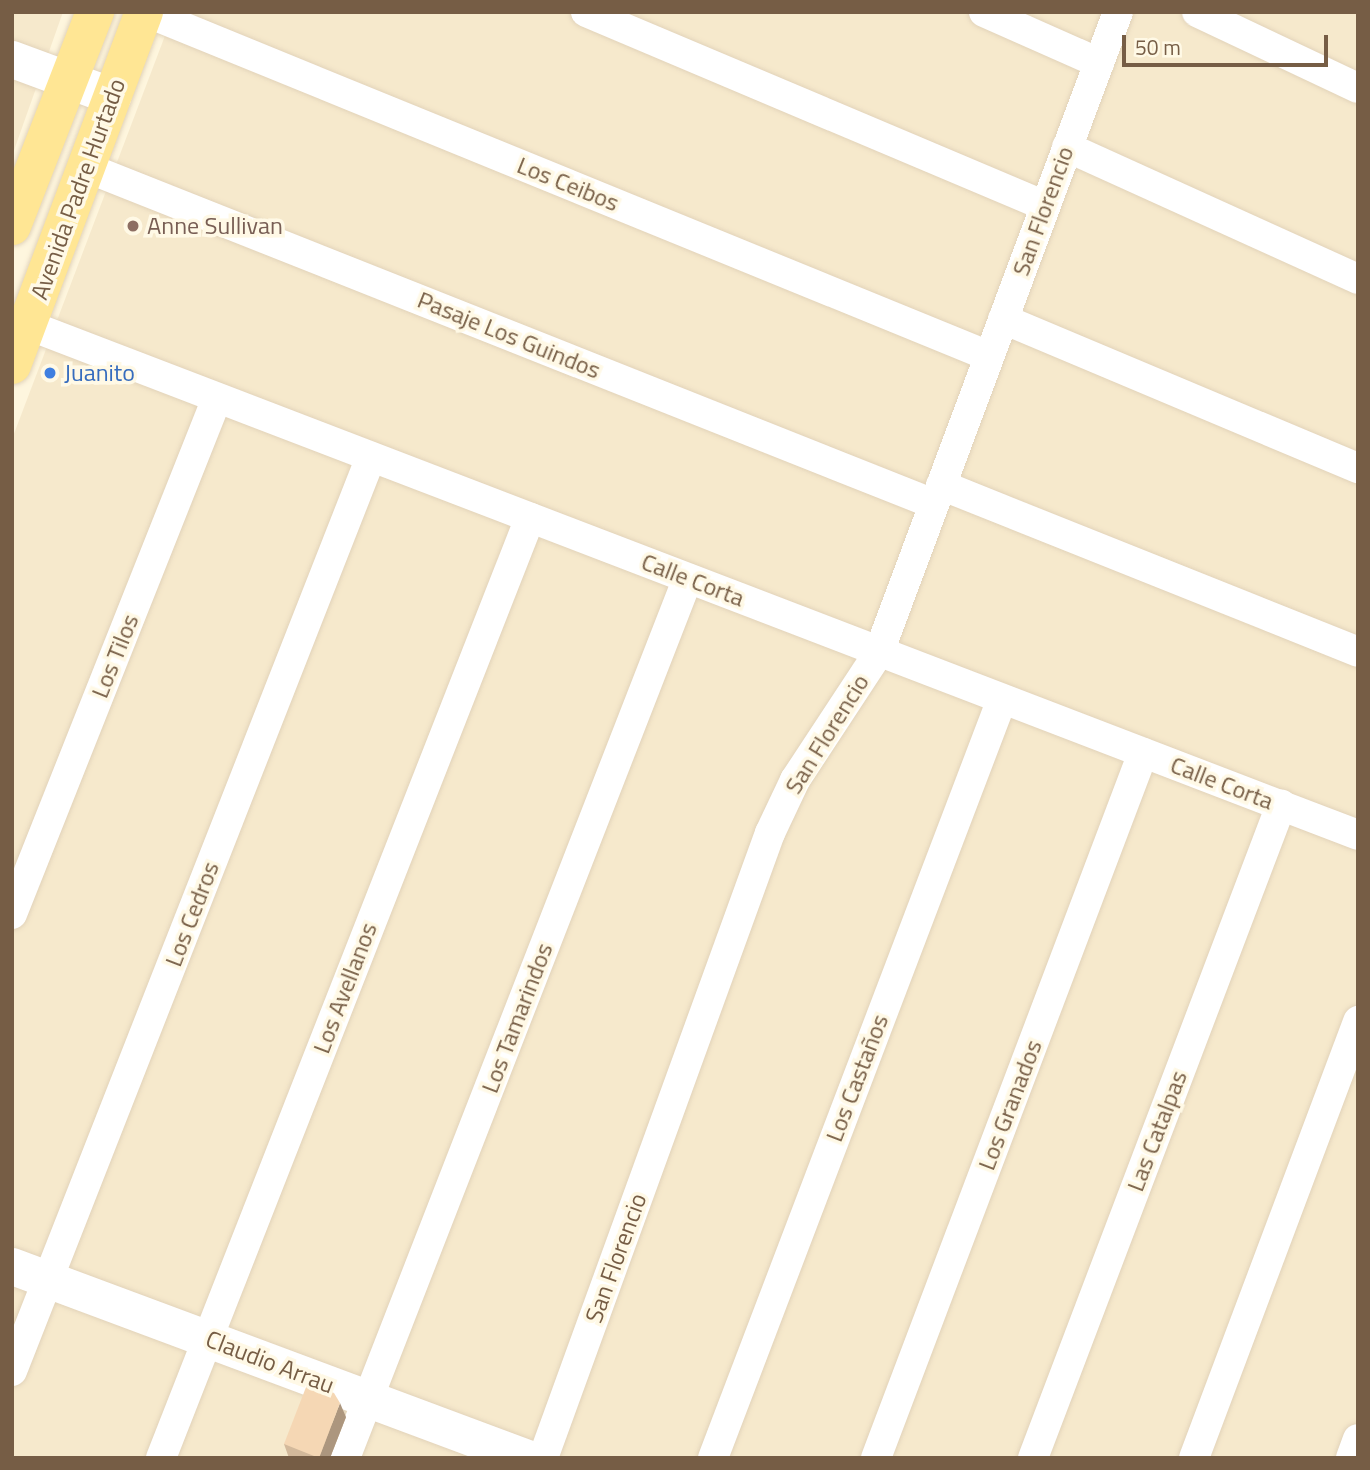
<!DOCTYPE html>
<meta charset="utf-8">
<style>
body{margin:0}
#map{position:relative;width:1370px;height:1470px;overflow:hidden;background:#fef6de;font-family:"Titillium Web",sans-serif}
div>[style]{position:absolute}
.residential>*{inset:0;background:#f6e9cc}
.roads{filter:drop-shadow(0 0 2px #e2d3ba) drop-shadow(0 0 2px #e2d3ba)}
.minor>*{height:30px;margin:-15px;padding:0 15px;transform-origin:15px;border-radius:15px;background:#fff}
.tertiary>*{height:37px;margin:-18.5px;padding:0 18.5px;transform-origin:18.5px;border-radius:18.5px;background:#fff}
.primary>*{height:38px;margin:-19px;padding:0 19px;transform-origin:19px;border-radius:19px;background:#ffe694}
.wall>*{inset:0;background:#d3b99b}
.shaded-wall>*{inset:0;background:#ac967e}
.building>*{inset:0;background:#f5d7b4}
.dots>*{width:19px;height:19px;translate:-50% -50%;box-sizing:border-box;border:4px solid #fff9e6;border-radius:50%}
span{translate:-50% -50%;white-space:nowrap;text-align:center;line-height:1.15;-webkit-text-stroke:7px #fff9e6;paint-order:stroke}
.street-label{font-size:24px;color:#765d45}
.education-label{font-size:24px;color:#785e54}
.left{translate:0 -50%;text-align:left}
.shop-label{font-size:24px;color:#366cbe}
.frame{position:absolute;inset:0;border:14px solid #765d45;pointer-events:none}
.scale{position:absolute;left:1122px;top:35px;width:206px;height:32px;box-sizing:border-box;border:4px solid #765d45;border-top:0;padding-left:9px;font-size:21px;line-height:24px;white-space:nowrap;color:#765d45;-webkit-text-stroke:5px #fff9e6;paint-order:stroke}
</style>
<div id="map">
<div class="residential">
<i style="clip-path:polygon(12px 12px,63px 12px,12px 156px)"></i>
<i style="clip-path:polygon(174px 12px,1358px 12px,1358px 1458px,12px 1458px,12px 439px)"></i>
</div>
<div class="roads">
<div class="minor">
<i style="left:146px;top:12px;width:910px;rotate:22.2deg"></i>
<i style="left:586px;top:12px;width:498px;rotate:22.9deg"></i>
<i style="left:984px;top:12px;width:126px;rotate:23.9deg"></i>
<i style="left:1197px;top:12px;width:178px;rotate:25.3deg"></i>
<i style="left:1067px;top:147px;width:320px;rotate:24.4deg"></i>
<i style="left:85px;top:167px;width:913px;rotate:21.65deg"></i>
<i style="left:1003px;top:319px;width:385px;rotate:22.8deg"></i>
<i style="left:28px;top:325px;width:1424px;rotate:20.98deg"></i>
<i style="left:941px;top:485px;width:449px;rotate:21.8deg"></i>
<i style="left:12px;top:914px;width:555px;rotate:-68.33deg"></i>
<i style="left:12px;top:1371px;width:982px;rotate:-68.56deg"></i>
<i style="left:161px;top:1458px;width:1010px;rotate:-68.57deg"></i>
<i style="left:345px;top:1458px;width:944px;rotate:-68.71deg"></i>
<i style="left:543px;top:1458px;width:665px;rotate:-70.04deg"></i>
<i style="left:770px;top:833px;width:59px;rotate:-64.7deg"></i>
<i style="left:795px;top:780px;width:153px;rotate:-56.7deg"></i>
<i style="left:879px;top:652px;width:683px;rotate:-69.52deg"></i>
<i style="left:713px;top:1458px;width:812px;rotate:-69.15deg"></i>
<i style="left:876px;top:1458px;width:754px;rotate:-69.26deg"></i>
<i style="left:1033px;top:1458px;width:699px;rotate:-69.2deg"></i>
<i style="left:1194px;top:1458px;width:467px;rotate:-69.4deg"></i>
<i style="left:1351px;top:1458px;width:20px;rotate:-70deg"></i>
</div>
<div class="tertiary">
<i style="left:12px;top:59px;width:107px;rotate:20.3deg"></i>
<i style="left:12px;top:1266px;width:550px;rotate:20.45deg"></i>
</div>
<div class="primary">
<i style="left:12px;top:226px;width:230px;rotate:-68.8deg"></i>
<i style="left:12px;top:365px;width:377px;rotate:-69.5deg"></i>
</div>
</div>
<div class="wall">
<i style="clip-path:polygon(346px 1417px,330px 1458px,289px 1458px,284px 1444px)"></i>
</div>
<div class="shaded-wall">
<i style="clip-path:polygon(340px 1403px,346px 1417px,330px 1458px,319px 1458px)"></i>
</div>
<div class="building">
<i style="clip-path:polygon(308px 1382px,334px 1393px,340px 1403px,319px 1458px,284px 1444px)"></i>
</div>
<div class="dots">
<i style="left:133px;top:226px;background:#8d6e63"></i>
<i style="left:50px;top:373px;background:#3f7fe0"></i>
</div>
<div class="street-label">
<span style="left:568px;top:184px;rotate:22deg">Los Ceibos</span>
<span style="left:78px;top:189px;rotate:-70deg">Avenida Padre Hurtado</span>
<span style="left:1043px;top:211px;rotate:-70deg">San Florencio</span>
<span style="left:509px;top:335px;rotate:22deg">Pasaje Los Guindos</span>
<span style="left:693px;top:580px;rotate:21deg">Calle Corta</span>
<span style="left:115px;top:656px;rotate:-68deg">Los Tilos</span>
<span style="left:827px;top:734px;rotate:-58deg">San Florencio</span>
<span style="left:1222px;top:783px;rotate:21deg">Calle Corta</span>
<span style="left:192px;top:914px;rotate:-69deg">Los Cedros</span>
<span style="left:345px;top:988px;rotate:-69deg">Los Avellanos</span>
<span style="left:517px;top:1018px;rotate:-69deg">Los Tamarindos</span>
<span style="left:857px;top:1078px;rotate:-69deg">Los Castaños</span>
<span style="left:1010px;top:1105px;rotate:-69deg">Los Granados</span>
<span style="left:1157px;top:1131px;rotate:-69deg">Las Catalpas</span>
<span style="left:616px;top:1258px;rotate:-70deg">San Florencio</span>
<span style="left:270px;top:1362px;rotate:21deg">Claudio Arrau</span>
</div>
<div class="education-label">
<span class="left" style="left:147px;top:226px">Anne Sullivan</span>
</div>
<div class="shop-label">
<span class="left" style="left:64px;top:373px">Juanito</span>
</div>
<div class="frame"></div>
<div class="scale">50 m</div>
</div>
